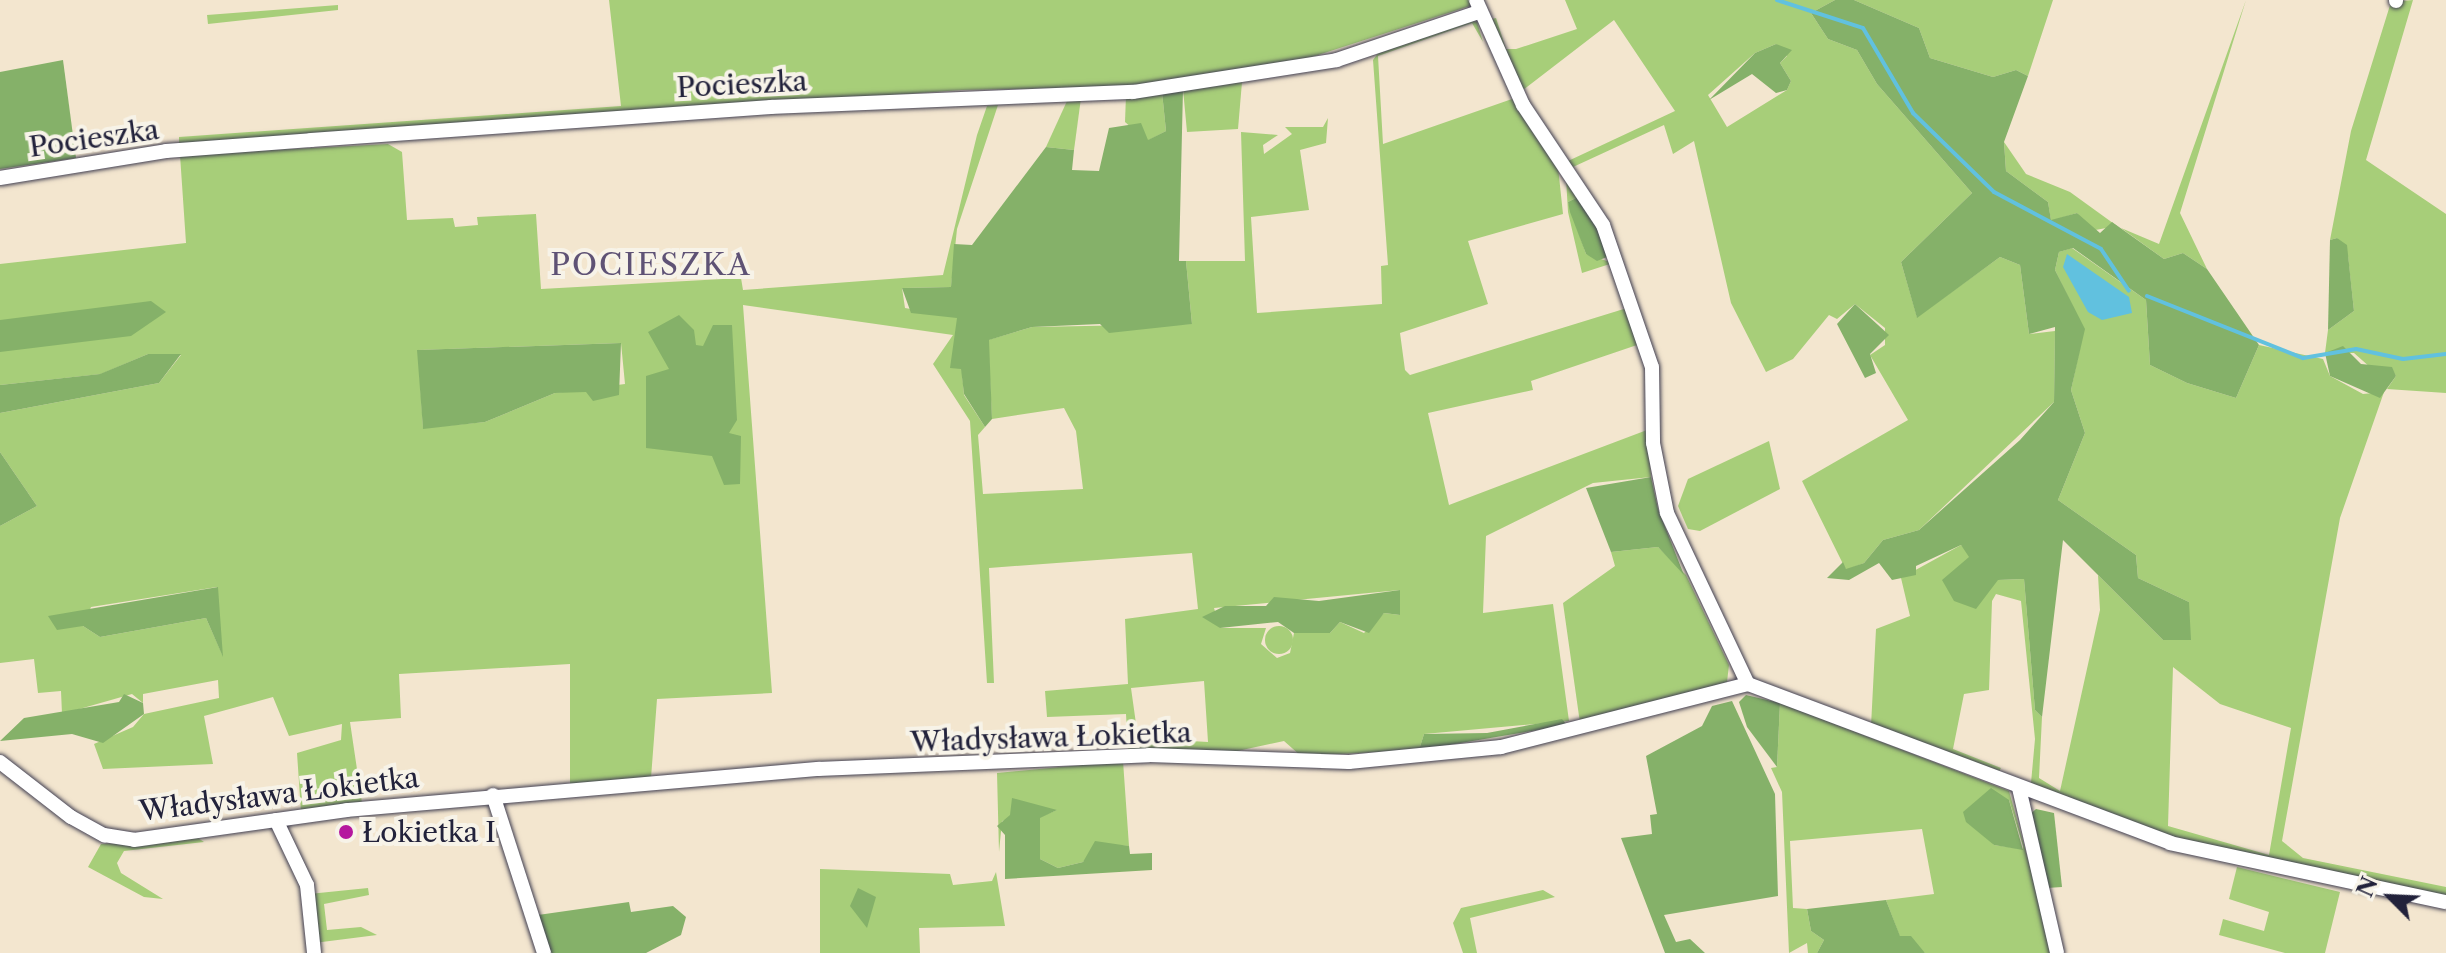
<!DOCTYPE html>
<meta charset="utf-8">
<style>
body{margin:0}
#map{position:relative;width:2446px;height:953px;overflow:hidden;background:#f3e6cf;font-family:"Libre Caslon Text",serif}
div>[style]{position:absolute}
.green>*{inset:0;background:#a7ce79}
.round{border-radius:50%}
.forest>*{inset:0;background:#85b169}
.water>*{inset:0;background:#61c1df}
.stream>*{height:4px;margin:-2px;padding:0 2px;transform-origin:2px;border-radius:2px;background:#61c1df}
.roads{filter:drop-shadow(0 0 2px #413f51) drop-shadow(0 0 2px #413f51)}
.minor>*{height:14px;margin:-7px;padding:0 7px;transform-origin:7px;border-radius:7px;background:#fff}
.dots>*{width:22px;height:22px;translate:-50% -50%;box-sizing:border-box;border:4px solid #f7f3e8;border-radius:50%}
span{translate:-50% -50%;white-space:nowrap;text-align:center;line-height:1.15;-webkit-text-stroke:8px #f7f3e8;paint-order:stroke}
.street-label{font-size:28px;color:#22223b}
.poi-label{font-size:28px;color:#22223b}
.left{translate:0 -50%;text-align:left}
.neighbourhood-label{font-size:30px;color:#5e5275;letter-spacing:2px}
.north{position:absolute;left:2350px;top:857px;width:80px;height:80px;-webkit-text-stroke:6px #f7f3e8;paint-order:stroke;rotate:294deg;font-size:22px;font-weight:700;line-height:32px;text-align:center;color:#22223b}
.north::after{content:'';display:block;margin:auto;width:28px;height:36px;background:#22223b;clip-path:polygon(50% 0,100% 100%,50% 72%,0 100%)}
</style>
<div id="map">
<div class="green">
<i style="clip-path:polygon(609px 0,1470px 0,1470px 6px,1284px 66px,1134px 87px,962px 90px,179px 146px,179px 137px,621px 106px)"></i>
<i style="clip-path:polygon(evenodd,1565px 0,1835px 0,1811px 13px,1828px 39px,1857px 50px,1877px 84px,1972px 193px,1901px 262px,1917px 317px,2000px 257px,2020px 265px,2029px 334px,2055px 331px,2054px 402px,1919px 530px,1883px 540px,1864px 563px,1846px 570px,1802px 481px,1908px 420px,1870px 355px,1885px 345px,1885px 328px,1855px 304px,1837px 319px,1829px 315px,1793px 359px,1766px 372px,1731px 303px,1694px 141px,1673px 154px,1664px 125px,1573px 167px,1568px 161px,1675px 111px,1614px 20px,1523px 90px,1487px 20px,1496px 18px,1506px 49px,1516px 49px,1577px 29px,1565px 0,1776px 44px,1787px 56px,1780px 63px,1791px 81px,1787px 90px,1727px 127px,1708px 95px,1755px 53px,1776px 44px)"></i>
<i style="clip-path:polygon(1854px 0,2053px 0,2028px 76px,2016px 70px,1993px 77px,1930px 58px,1919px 28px)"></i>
<i style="clip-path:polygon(2246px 0,2180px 213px,2207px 269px,2183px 253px,2164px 259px,2121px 228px,2159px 244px)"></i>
<i style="clip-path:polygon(2413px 0,2366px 160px,2446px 214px,2446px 393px,2387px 389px,2396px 376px,2391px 367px,2371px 368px,2354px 353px,2325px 353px,2328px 330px,2354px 311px,2348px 256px,2337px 238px,2330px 240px,2351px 131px,2391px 2px)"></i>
<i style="clip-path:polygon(338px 5px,338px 10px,208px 24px,207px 15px)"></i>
<i style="clip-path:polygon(evenodd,1471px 20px,1477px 22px,1483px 42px,1472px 23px,1378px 56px,1383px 144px,1512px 99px,1558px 167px,1563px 214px,1468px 241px,1488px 304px,1400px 333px,1405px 370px,1410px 375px,1627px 308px,1637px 345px,1531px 381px,1533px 390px,1428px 413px,1449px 505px,1647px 430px,1651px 477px,1593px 483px,1486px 536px,1483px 613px,1553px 604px,1569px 721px,1424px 734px,1419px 750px,1301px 756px,1284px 741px,1219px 755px,1128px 751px,1126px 714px,1047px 717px,1045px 691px,1128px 684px,1125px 619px,1198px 609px,1192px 553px,989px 568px,994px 683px,987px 683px,970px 421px,933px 364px,953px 335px,743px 305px,772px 693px,657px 699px,651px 778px,570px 785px,570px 664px,399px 674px,401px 718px,350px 722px,362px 803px,301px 812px,297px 753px,341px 740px,342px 724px,289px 736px,273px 697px,204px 716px,213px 764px,103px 769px,94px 744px,133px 727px,144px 714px,219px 698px,218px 680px,143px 694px,143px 703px,132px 694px,62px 714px,61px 691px,38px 693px,34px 659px,0 663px,0 526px,37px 506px,0 452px,0 413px,159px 383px,181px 355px,148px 354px,101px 374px,0 385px,0 264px,186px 243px,180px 155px,388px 144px,402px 152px,407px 220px,453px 218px,455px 227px,478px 225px,477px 217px,536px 214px,541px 289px,741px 278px,743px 290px,943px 275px,977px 135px,987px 106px,998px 105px,957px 229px,951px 287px,902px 288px,905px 308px,957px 317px,964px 395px,985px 427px,978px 435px,983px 494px,1083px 489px,1076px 431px,1064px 408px,992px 419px,988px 340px,1032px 327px,1192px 324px,1186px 261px,1245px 261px,1241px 132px,1278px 135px,1263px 145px,1264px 154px,1292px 134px,1285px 127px,1323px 127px,1328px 118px,1326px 143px,1300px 150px,1309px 210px,1251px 217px,1257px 313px,1382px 304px,1381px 266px,1388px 265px,1373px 60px,1379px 52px,1471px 20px,621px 343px,625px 384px,555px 393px,485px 422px,423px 428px,418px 350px,621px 343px,1471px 20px,217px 587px,222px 654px,206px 618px,100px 637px,83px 626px,91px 607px,217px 587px,1471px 20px,1400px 590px,1400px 615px,1384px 613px,1364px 633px,1340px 622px,1330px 633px,1294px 633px,1290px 653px,1277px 658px,1261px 644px,1266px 628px,1220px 628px,1214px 608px,1400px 590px,1471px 20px,1204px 681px,1208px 742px,1138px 738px,1131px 688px,1204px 681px)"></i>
<i style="clip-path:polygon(1242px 82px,1238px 129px,1187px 132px,1183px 89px)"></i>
<i style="clip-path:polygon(1162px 92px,1166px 131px,1147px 141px,1125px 122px,1126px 95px)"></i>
<i style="clip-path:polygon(1081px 98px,1074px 150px,1046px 147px,1067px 101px)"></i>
<i style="clip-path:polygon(2004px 142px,2026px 174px,2070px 192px,2117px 226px,2090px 231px,2077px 213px,2051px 221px,2048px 202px,2006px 171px)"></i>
<i style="clip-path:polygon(1566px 178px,1578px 197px,1568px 202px,1586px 254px,1613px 263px,1582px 273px,1568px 212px)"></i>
<i style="clip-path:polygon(evenodd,2072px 248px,2146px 300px,2150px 365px,2187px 383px,2236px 398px,2259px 345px,2323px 359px,2330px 376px,2363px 394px,2384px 392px,2340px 518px,2282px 841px,2303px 858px,2446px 887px,2446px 896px,2165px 835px,2031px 783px,2035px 739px,2021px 601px,1996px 594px,1992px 601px,1989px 690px,1964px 694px,1953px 749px,2001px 768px,1998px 773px,1871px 726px,1876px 629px,1910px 616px,1901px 578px,1961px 545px,1998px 580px,2024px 579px,2035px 710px,2042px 717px,2039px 778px,2060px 791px,2100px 610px,2098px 575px,2163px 640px,2189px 602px,2138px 578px,2136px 555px,2058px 500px,2085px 433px,2071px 390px,2084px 329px,2055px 270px,2059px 252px,2072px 248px,2173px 667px,2220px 704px,2291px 728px,2269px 855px,2168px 826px,2173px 667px)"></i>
<i style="clip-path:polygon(1769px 441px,1780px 489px,1700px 531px,1688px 529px,1678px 506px,1688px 479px)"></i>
<i style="clip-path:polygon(1658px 547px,1686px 575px,1729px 665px,1727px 682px,1580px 723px,1563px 603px,1615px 566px,1611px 552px)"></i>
<i class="round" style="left:1265px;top:626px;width:28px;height:28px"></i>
<i style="clip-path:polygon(evenodd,1780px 703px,2009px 791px,2054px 953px,1925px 953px,1900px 937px,1886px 900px,1934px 894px,1922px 829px,1790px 841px,1793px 908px,1807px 909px,1811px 931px,1824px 940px,1817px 953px,1808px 953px,1807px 943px,1789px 953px,1782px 792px,1771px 768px,1777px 767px,1780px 703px,2009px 800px,2023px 846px,2023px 849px,1994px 845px,1984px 830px,2009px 800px)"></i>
<i style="clip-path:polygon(1123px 761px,1129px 846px,1099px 844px,1083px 862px,1058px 868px,1040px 859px,1040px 817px,1057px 810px,1002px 821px,999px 852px,997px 773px)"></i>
<i style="clip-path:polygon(198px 838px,204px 842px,124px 851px,117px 863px,121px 873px,163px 899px,144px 897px,88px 867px,101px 844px)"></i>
<i style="clip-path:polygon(2237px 867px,2340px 892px,2325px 953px,2285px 953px,2219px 935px,2223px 919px,2264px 931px,2269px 912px,2229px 899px)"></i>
<i style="clip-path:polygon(820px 869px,950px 874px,953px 885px,992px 881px,996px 872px,1005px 926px,919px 928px,920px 953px,820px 953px)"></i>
<i style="clip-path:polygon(368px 888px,369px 895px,324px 904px,327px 930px,361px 927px,377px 935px,314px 943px,309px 894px)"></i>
<i style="clip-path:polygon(1543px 890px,1555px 897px,1470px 918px,1477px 953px,1463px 953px,1453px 923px,1461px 908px)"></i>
</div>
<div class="forest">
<i style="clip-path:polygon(1835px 0,1854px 0,1919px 28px,1930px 58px,1993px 77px,2016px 70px,2028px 76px,2004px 142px,2006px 171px,2048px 202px,2051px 220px,2077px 213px,2100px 233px,2112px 222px,2164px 259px,2183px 253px,2207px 269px,2259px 345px,2236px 398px,2187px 383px,2150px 365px,2146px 300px,2073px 248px,2059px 252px,2055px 270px,2085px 329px,2071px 390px,2085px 433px,2058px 500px,2136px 555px,2138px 578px,2189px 602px,2191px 640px,2163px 640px,2063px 540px,2042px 717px,2035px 710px,2024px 579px,1998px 580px,1976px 609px,1954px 601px,1942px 580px,1969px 557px,1961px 545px,1916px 566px,1916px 575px,1892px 580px,1879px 563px,1849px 580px,1827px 578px,1843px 562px,1846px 569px,1864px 563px,1883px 540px,1919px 530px,2020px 440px,2054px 402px,2055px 327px,2029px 334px,2020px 265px,2000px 257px,1917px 318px,1901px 262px,1972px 193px,1877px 84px,1857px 50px,1828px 39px,1811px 13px)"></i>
<i style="clip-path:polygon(1776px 44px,1792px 50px,1780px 63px,1791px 81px,1787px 90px,1776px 93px,1752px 74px,1709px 100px,1755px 53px)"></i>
<i style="clip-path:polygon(63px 60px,76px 158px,0 169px,0 72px)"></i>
<i style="clip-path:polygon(1183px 89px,1179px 261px,1186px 261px,1192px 324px,1109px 333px,1100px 324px,1032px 327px,989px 340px,992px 419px,985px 427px,964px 394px,961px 369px,950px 368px,957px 318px,911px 313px,902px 288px,951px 287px,954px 244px,972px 245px,1046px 147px,1074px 150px,1072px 170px,1099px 171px,1109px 128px,1141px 123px,1148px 140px,1166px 131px,1162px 92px)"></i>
<i style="clip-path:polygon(1578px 197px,1594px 215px,1607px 257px,1597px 261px,1586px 254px,1570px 212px,1568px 202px)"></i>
<i style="clip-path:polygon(2337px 238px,2347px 245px,2354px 311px,2328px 330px,2330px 240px)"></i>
<i style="clip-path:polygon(151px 301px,166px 312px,131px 336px,0 352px,0 320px)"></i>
<i style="clip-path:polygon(1855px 304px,1889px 335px,1870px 354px,1876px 373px,1865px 378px,1837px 324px)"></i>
<i style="clip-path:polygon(679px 315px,694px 330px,696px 345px,703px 346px,713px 325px,732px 325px,737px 420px,729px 433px,741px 436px,740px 484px,724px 485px,712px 456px,646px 448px,646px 376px,669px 369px,648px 332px)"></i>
<i style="clip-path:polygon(621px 343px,619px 395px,593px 401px,586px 392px,555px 393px,485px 422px,423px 429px,417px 350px)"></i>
<i style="clip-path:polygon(2343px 346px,2361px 364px,2392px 367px,2396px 376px,2380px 398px,2330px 376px,2325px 353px)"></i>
<i style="clip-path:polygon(148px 354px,181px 354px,159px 383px,0 413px,0 385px,100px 374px)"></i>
<i style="clip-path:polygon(0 452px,37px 506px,0 526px)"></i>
<i style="clip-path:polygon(1651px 477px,1658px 509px,1684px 575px,1658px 547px,1611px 552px,1586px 488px)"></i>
<i style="clip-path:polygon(218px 587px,223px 657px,206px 618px,100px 637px,83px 626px,57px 630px,48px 616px)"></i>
<i style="clip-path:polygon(1400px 590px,1400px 615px,1384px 613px,1369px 633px,1340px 622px,1330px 633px,1294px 633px,1278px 622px,1220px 628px,1202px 617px,1225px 606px,1266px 606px,1274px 597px,1319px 601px)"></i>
<i style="clip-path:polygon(124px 694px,143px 703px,144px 714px,103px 743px,72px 734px,0 741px,24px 718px,119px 702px)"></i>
<i style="clip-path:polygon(1746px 695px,1780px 703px,1777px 767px,1747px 727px,1739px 702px)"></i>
<i style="clip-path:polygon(1732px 701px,1775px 794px,1778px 896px,1664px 915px,1676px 942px,1690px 939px,1705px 953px,1665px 953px,1621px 838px,1652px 834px,1650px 815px,1657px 814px,1646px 756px,1702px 726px,1712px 706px)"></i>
<i style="clip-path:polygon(1562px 719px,1567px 725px,1419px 750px,1424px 734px,1487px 733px)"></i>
<i style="clip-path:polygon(1991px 788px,2009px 800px,2023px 850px,1994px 845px,1966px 822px,1963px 812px)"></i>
<i style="clip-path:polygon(1012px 798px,1057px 810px,1040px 818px,1040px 859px,1058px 868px,1083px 862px,1095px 841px,1129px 846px,1130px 854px,1152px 853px,1152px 870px,1005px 879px,1005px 835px,997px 826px,1010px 815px)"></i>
<i style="clip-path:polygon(2036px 809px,2054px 813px,2062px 887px,2047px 888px,2028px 816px)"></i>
<i style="clip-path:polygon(858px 888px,876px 897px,867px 928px,850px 906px)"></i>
<i style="clip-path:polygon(1886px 900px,1900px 936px,1911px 936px,1925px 953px,1817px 953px,1824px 940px,1811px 931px,1807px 909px)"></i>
<i style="clip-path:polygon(629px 902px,631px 912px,673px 906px,686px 917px,681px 935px,646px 953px,547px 953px,538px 915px)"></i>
</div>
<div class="water">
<i style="clip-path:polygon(2067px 254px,2129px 297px,2132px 313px,2102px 320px,2088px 312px,2063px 267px)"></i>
</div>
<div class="stream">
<i style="left:1777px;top:0;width:90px;rotate:18deg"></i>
<i style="left:1863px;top:28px;width:99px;rotate:59.5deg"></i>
<i style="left:1913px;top:113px;width:113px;rotate:44.3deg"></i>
<i style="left:1994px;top:192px;width:121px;rotate:28deg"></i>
<i style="left:2101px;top:249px;width:50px;rotate:56.3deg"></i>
<i style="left:2147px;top:296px;width:168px;rotate:21.7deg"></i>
<i style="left:2303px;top:358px;width:54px;rotate:-9.6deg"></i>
<i style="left:2356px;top:349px;width:48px;rotate:12deg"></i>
<i style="left:2403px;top:359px;width:43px;rotate:-6.6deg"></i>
</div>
<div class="roads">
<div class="minor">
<i style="left:1476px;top:0;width:115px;rotate:65.9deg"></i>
<i style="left:1523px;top:105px;width:144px;rotate:56.3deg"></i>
<i style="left:1603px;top:225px;width:150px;rotate:71deg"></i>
<i style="left:1652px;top:367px;width:76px;rotate:89.2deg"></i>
<i style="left:1653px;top:443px;width:71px;rotate:78.7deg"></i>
<i style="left:1667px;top:513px;width:189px;rotate:64.7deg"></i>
<i style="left:2396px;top:1px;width:1px;rotate:-90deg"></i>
<i style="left:0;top:178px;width:168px;rotate:-9.2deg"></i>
<i style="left:166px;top:151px;width:145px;rotate:-4.3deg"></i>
<i style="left:311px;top:140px;width:461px;rotate:-4.1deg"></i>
<i style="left:771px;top:107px;width:362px;rotate:-2.4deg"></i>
<i style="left:1133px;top:92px;width:206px;rotate:-8.9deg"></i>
<i style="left:1337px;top:60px;width:150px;rotate:-18.7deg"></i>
<i style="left:0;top:762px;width:90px;rotate:37.8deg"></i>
<i style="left:71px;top:817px;width:38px;rotate:29deg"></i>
<i style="left:104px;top:835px;width:30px;rotate:9deg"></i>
<i style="left:134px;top:840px;width:215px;rotate:-8deg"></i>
<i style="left:347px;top:810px;width:473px;rotate:-5deg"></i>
<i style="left:818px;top:769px;width:331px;rotate:-2.4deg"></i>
<i style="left:1149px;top:755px;width:200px;rotate:2deg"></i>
<i style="left:1349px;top:762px;width:153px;rotate:-5.6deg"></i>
<i style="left:1501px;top:747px;width:255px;rotate:-14.3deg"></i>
<i style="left:1748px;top:684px;width:451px;rotate:20.6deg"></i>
<i style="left:2170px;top:843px;width:282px;rotate:12.1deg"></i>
<i style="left:2019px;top:788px;width:169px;rotate:77deg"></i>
<i style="left:493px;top:795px;width:166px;rotate:72.1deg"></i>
<i style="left:276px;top:820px;width:72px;rotate:64.5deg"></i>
<i style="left:307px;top:885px;width:68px;rotate:84.1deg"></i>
</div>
</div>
<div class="dots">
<i style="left:346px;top:832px;background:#b5179e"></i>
</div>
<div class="street-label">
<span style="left:742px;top:84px;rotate:-3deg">Pocieszka</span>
<span style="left:94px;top:138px;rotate:-8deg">Pocieszka</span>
<span style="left:1051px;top:737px;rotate:-2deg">Władysława Łokietka</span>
<span style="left:279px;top:794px;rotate:-7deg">Władysława Łokietka</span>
</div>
<div class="poi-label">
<span class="left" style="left:362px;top:832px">Łokietka I</span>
</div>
<div class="neighbourhood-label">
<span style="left:651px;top:265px">POCIESZKA</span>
</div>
<div class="north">N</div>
</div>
